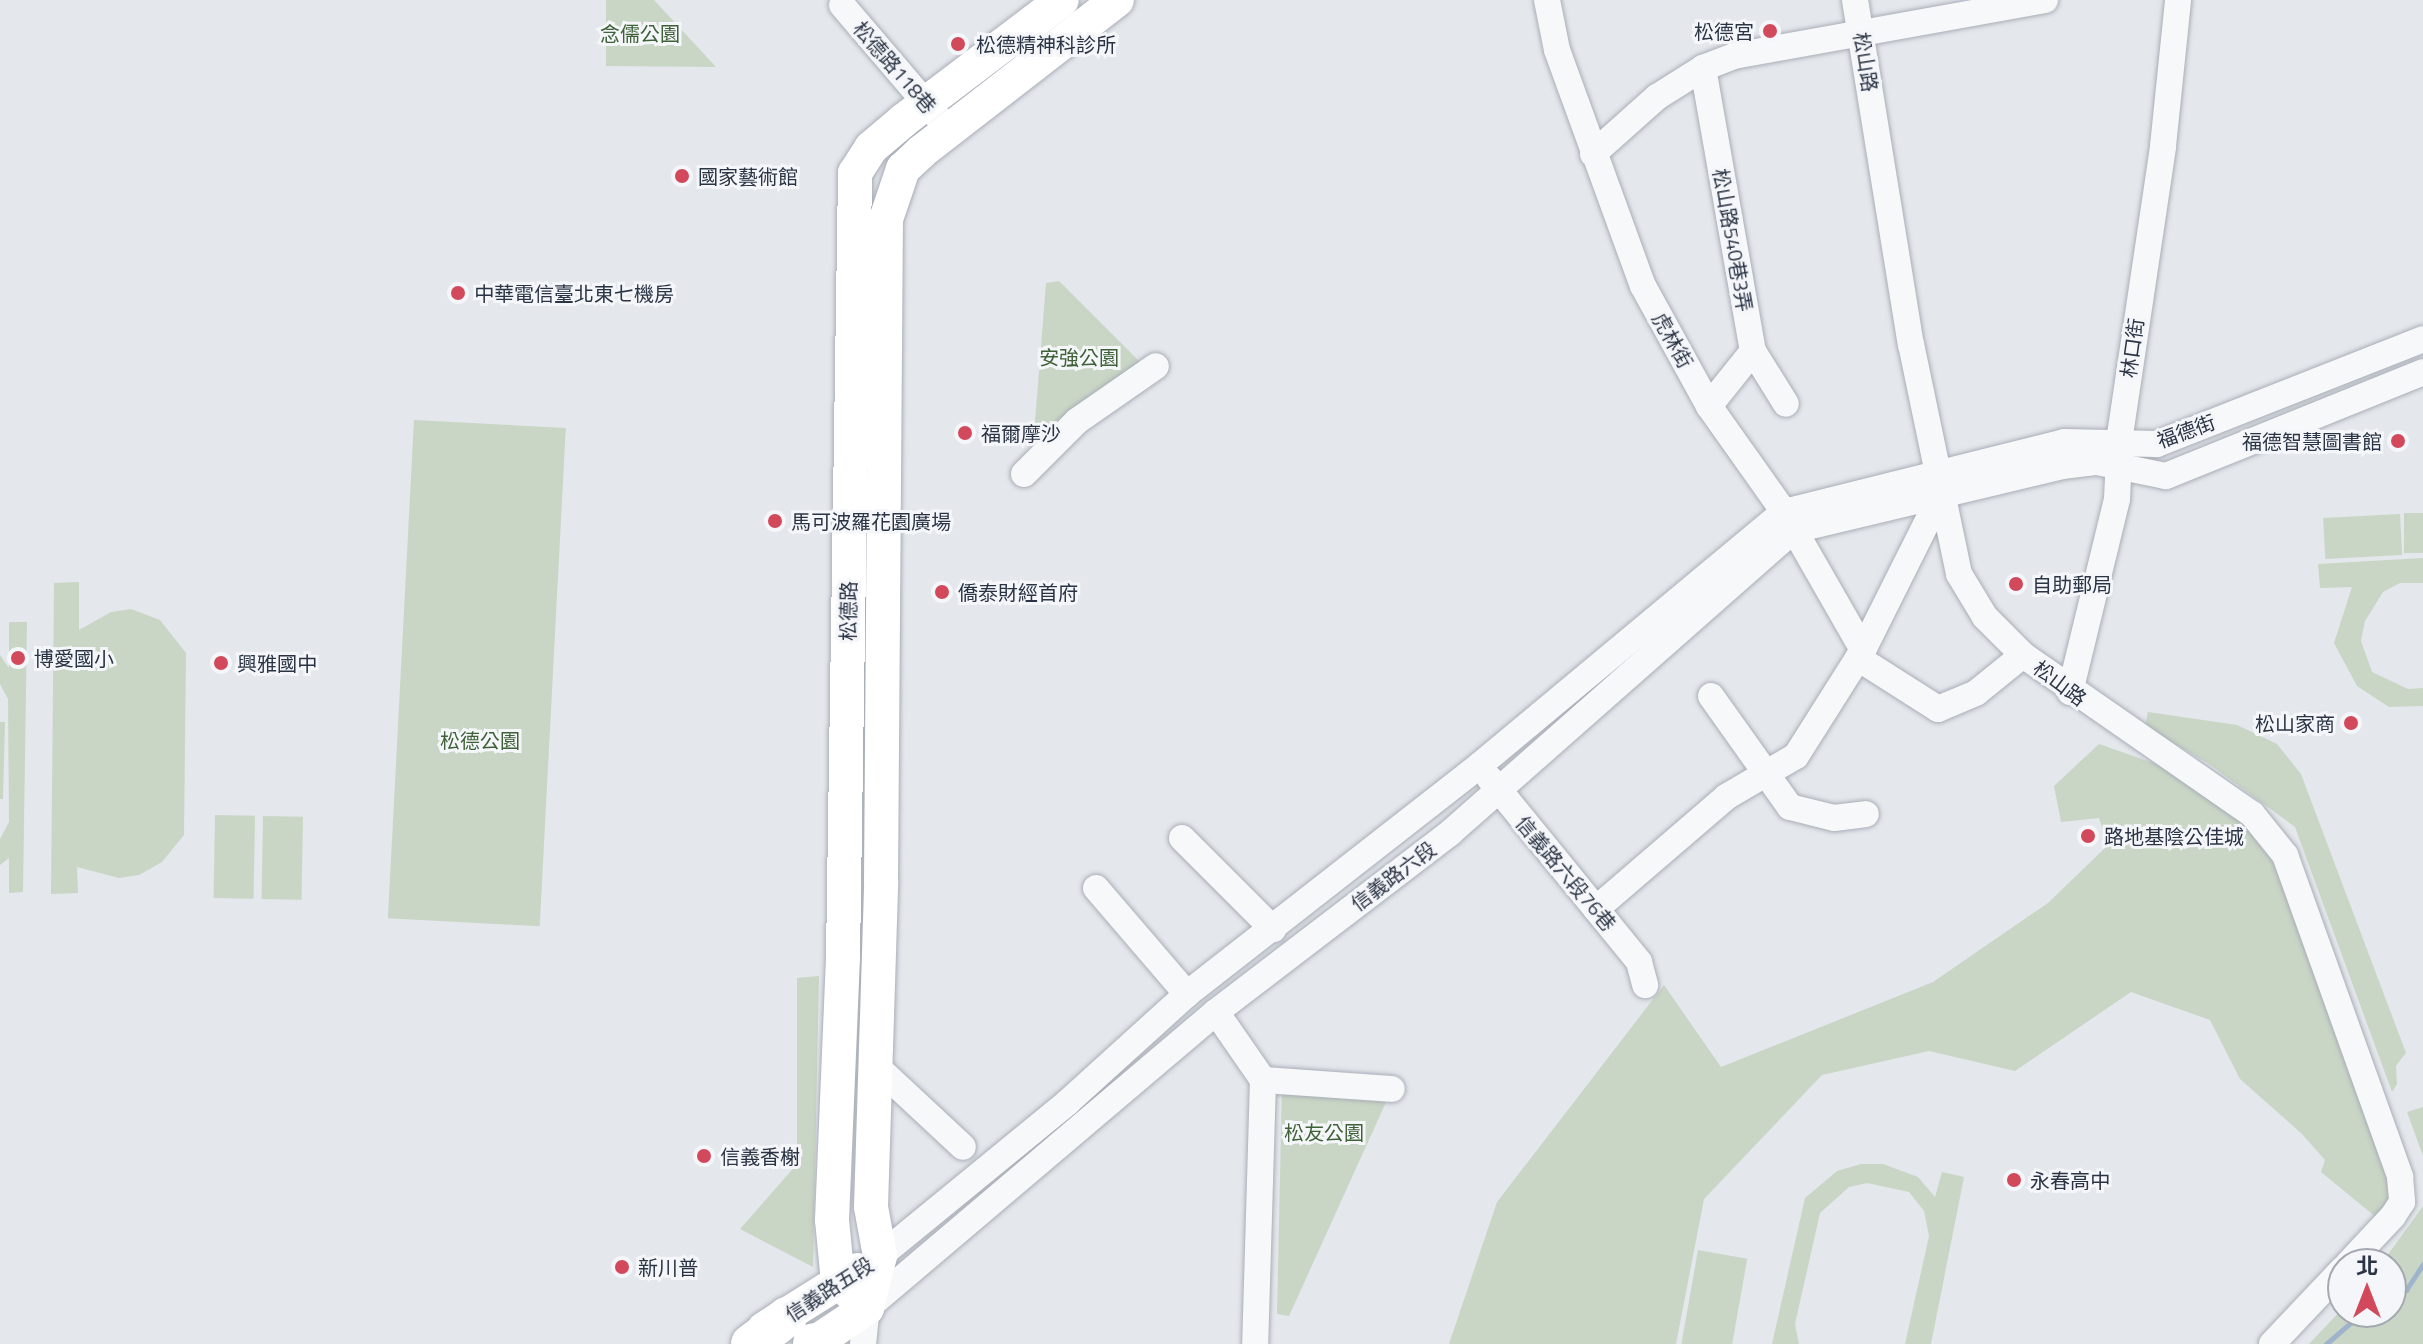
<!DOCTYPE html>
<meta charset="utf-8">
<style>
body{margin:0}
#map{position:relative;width:2423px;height:1344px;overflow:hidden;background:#e4e7ec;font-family:"Titillium Web","Noto Sans TC",sans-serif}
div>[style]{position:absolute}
.green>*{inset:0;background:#c9d6c5;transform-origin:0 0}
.stream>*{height:5px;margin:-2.5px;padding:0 2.5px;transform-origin:2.5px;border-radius:2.5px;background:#9fb4cc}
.roads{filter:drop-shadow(0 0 2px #a9aeb7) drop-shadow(0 0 2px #a9aeb7)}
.minor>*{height:26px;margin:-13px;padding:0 13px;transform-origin:13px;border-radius:13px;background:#f7f8fa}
.major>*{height:34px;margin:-17px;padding:0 17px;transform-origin:17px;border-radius:17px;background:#fff}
.highway>*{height:40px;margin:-20px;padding:0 20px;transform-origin:20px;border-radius:20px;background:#fff}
.dots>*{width:22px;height:22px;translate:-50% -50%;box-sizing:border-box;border:4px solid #f4f6f9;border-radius:50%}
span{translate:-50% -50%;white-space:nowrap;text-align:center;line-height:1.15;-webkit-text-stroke:6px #f4f6f9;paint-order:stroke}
.poi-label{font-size:20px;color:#2b3445}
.right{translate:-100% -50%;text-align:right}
.left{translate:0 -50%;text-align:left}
.park-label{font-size:20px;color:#3f6138}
.street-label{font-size:20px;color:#2b3445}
.north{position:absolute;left:2327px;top:1248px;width:80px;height:80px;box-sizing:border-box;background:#f4f6f9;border:2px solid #a4a8b1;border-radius:50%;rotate:0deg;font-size:22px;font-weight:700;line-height:32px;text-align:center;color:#2b3445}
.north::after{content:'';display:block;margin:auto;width:28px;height:36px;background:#d1495b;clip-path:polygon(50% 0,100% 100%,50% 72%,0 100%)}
</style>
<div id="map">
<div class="green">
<i style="clip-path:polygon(606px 0,654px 0,716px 67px,606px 66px)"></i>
<i style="clip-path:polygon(1059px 281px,1141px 363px,1033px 447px,1046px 283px)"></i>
<i style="left:414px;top:420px;width:152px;height:499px;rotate:3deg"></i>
<i style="left:2423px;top:513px;width:40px;height:19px;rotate:90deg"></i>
<i style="left:2400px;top:514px;width:41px;height:77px;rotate:87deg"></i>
<i style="clip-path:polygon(2423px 558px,2423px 583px,2400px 583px,2383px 592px,2365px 621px,2361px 641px,2372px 672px,2408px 689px,2423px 688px,2423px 706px,2389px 707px,2357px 686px,2334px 643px,2352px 587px,2320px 588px,2318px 564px)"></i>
<i style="clip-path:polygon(79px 582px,79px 630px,111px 612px,131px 609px,160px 620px,186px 653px,184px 835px,162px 862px,139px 875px,119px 878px,77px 867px,78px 893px,51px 894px,54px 583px)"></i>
<i style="clip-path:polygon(9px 622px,27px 622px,23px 892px,9px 893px,9px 858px,0 865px,0 839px,9px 822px,8px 699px,0 684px,0 655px,9px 668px)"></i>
<i style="clip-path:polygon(2148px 712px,2237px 725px,2277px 744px,2301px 774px,2406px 1053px,2396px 1066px,2397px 1084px,2392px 1092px,2295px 827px,2209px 764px,2145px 726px)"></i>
<i style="clip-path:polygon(0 722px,5px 722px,3px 799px,0 799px)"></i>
<i style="clip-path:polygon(2099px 744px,2162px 766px,2247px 817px,2281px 857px,2397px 1180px,2391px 1201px,2377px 1218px,2321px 1172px,2325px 1160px,2302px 1134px,2240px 1079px,2210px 1020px,2131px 992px,2015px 1071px,1929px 1051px,1822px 1075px,1704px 1199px,1676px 1344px,1449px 1344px,1497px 1202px,1664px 985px,1721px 1067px,1933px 982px,2048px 903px,2108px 845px,2099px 818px,2061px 822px,2054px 786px)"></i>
<i style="left:215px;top:815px;width:40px;height:83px;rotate:1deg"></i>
<i style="left:263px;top:816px;width:40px;height:83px;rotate:1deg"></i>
<i style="clip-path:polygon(819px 976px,813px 1267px,740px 1229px,797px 1164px,797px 978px)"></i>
<i style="clip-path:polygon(1282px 1086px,1392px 1089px,1289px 1316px,1277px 1314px)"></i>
<i style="clip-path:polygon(2423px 1107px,2423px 1156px,2407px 1112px)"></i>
<i style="clip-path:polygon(1861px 1164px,1883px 1164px,1918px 1177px,1935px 1197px,1942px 1172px,1964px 1177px,1931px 1344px,1905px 1344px,1929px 1236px,1924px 1211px,1909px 1192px,1867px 1183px,1849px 1187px,1820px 1213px,1795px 1324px,1799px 1344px,1772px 1344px,1805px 1198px,1837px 1171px)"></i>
<i style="clip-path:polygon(2423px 1206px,2423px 1344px,2309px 1344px,2343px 1308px,2343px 1312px,2391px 1312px,2391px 1264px,2381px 1264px)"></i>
<i style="left:1698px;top:1250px;width:50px;height:96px;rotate:10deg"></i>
</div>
<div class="stream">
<i style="left:2391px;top:1294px;width:16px;rotate:-15deg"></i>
<i style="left:2406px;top:1290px;width:31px;rotate:-57deg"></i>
<i style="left:2326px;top:1344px;width:49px;rotate:-40.9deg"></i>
</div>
<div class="roads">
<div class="minor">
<i style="left:1547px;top:0;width:51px;rotate:78.7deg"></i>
<i style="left:1557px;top:50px;width:251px;rotate:70deg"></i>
<i style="left:1643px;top:286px;width:137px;rotate:61.2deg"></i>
<i style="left:1709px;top:406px;width:130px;rotate:54.7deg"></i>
<i style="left:1784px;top:512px;width:159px;rotate:60.2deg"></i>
<i style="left:1855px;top:0;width:349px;rotate:80.8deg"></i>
<i style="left:1911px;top:344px;width:235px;rotate:78.2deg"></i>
<i style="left:1959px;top:574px;width:50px;rotate:58.8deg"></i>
<i style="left:1985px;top:617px;width:54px;rotate:45deg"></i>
<i style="left:2023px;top:655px;width:279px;rotate:34.8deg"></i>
<i style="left:2252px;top:814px;width:53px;rotate:51.2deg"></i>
<i style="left:2285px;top:855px;width:342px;rotate:70.3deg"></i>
<i style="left:2400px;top:1177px;width:25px;rotate:85deg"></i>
<i style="left:2402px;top:1202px;width:17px;rotate:123deg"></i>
<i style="left:2393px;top:1216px;width:66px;rotate:133.2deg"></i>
<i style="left:842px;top:5px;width:163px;rotate:49.5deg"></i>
<i style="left:1703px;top:68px;width:287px;rotate:80deg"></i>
<i style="left:1753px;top:351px;width:62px;rotate:58.1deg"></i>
<i style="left:1593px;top:154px;width:86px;rotate:-41.7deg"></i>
<i style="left:1657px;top:97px;width:54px;rotate:-32.2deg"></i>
<i style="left:1703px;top:68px;width:33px;rotate:-21deg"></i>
<i style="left:1734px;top:56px;width:316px;rotate:-10.2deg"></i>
<i style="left:1709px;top:406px;width:70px;rotate:-51.3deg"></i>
<i style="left:1024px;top:474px;width:75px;rotate:-45deg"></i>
<i style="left:1077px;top:421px;width:96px;rotate:-34.8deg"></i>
<i style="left:1858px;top:658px;width:95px;rotate:32.5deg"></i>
<i style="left:1938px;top:709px;width:41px;rotate:-22.8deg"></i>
<i style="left:1976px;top:693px;width:60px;rotate:-39deg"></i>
<i style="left:2070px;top:692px;width:199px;rotate:-76.3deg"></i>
<i style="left:2117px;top:499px;width:64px;rotate:-87.3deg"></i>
<i style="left:2120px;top:435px;width:292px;rotate:-81.5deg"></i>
<i style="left:2163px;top:146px;width:147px;rotate:-84.1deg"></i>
<i style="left:1711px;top:696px;width:136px;rotate:54.6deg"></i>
<i style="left:1790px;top:807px;width:45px;rotate:14deg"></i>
<i style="left:1834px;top:818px;width:32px;rotate:-7deg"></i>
<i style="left:1490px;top:779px;width:236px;rotate:50.8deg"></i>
<i style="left:1639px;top:962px;width:24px;rotate:75deg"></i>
<i style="left:1182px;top:838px;width:129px;rotate:45deg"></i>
<i style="left:1096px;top:888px;width:140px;rotate:49.4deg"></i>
<i style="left:1596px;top:909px;width:172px;rotate:-40.7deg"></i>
<i style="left:1726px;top:797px;width:81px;rotate:-30.4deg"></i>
<i style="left:1796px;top:756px;width:125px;rotate:-57.7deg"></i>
<i style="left:1863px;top:650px;width:174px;rotate:-63.4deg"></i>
<i style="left:1216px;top:1012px;width:83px;rotate:55.3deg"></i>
<i style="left:1263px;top:1080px;width:264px;rotate:91.7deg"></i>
<i style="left:875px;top:1065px;width:120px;rotate:43deg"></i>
<i style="left:1263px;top:1080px;width:129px;rotate:4deg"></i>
<i style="left:880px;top:1256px;width:243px;rotate:-39.3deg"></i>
<i style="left:1068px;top:1102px;width:161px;rotate:-42.2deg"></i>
<i style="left:1187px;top:994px;width:372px;rotate:-38deg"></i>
<i style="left:1480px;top:765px;width:396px;rotate:-39.8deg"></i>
<i style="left:1784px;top:512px;width:289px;rotate:-14deg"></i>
<i style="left:2064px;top:442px;width:93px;rotate:1.2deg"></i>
<i style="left:2157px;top:444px;width:286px;rotate:-21.5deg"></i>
<i style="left:863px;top:1344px;width:36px;rotate:-84deg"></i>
<i style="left:867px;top:1308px;width:458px;rotate:-40.3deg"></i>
<i style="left:1216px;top:1012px;width:295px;rotate:-37.4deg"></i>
<i style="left:1450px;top:833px;width:458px;rotate:-41.4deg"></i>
<i style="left:1794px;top:530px;width:276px;rotate:-13.4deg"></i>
<i style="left:2062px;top:466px;width:35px;rotate:-7deg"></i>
<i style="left:2097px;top:462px;width:70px;rotate:11.5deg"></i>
<i style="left:2166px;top:476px;width:277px;rotate:-22deg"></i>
<i style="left:2272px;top:1344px;width:103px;rotate:-46.6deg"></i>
</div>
<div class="major">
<i style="left:867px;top:1308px;width:39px;rotate:-138deg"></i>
<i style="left:838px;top:1282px;width:62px;rotate:-95.5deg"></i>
<i style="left:832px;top:1220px;width:264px;rotate:-87.6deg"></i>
<i style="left:843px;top:956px;width:783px;rotate:-89.12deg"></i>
<i style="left:855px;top:173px;width:30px;rotate:-57deg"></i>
<i style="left:871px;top:148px;width:43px;rotate:-40.3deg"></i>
<i style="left:904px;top:120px;width:198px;rotate:-37.2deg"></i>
<i style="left:867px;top:1308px;width:54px;rotate:-76deg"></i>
<i style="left:880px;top:1256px;width:50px;rotate:-100.4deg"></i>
<i style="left:871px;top:1207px;width:326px;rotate:-88.2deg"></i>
<i style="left:881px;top:881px;width:662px;rotate:-89.57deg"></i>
<i style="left:886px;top:219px;width:53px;rotate:-71.2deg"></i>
<i style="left:903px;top:169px;width:25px;rotate:-43deg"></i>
<i style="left:921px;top:152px;width:248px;rotate:-37.8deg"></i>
<i style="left:764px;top:1329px;width:111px;rotate:-32.1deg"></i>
<i style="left:813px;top:1344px;width:65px;rotate:-33.7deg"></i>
</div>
<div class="highway">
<i style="left:751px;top:1344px;width:45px;rotate:-36.9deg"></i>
<i style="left:813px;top:1344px;width:1px;rotate:-45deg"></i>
</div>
</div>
<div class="dots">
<i style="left:1770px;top:31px;background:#d1495b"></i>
<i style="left:958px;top:44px;background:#d1495b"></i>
<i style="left:682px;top:176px;background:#d1495b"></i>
<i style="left:458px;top:293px;background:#d1495b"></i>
<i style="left:965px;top:433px;background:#d1495b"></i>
<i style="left:2398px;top:441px;background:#d1495b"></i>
<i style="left:775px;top:521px;background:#d1495b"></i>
<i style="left:2016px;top:584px;background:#d1495b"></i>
<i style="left:942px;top:592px;background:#d1495b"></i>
<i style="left:18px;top:658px;background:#d1495b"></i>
<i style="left:221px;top:663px;background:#d1495b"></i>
<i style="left:2351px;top:723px;background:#d1495b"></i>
<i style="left:2088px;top:836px;background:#d1495b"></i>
<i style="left:704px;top:1156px;background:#d1495b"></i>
<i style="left:2014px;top:1180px;background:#d1495b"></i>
<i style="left:622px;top:1267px;background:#d1495b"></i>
</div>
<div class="poi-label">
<span class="right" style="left:1754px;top:31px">松德宮</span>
<span class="left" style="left:976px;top:44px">松德精神科診所</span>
<span class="left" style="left:698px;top:176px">國家藝術館</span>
<span class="left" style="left:474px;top:293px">中華電信臺北東七機房</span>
<span class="left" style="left:981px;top:433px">福爾摩沙</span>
<span class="right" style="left:2382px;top:441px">福德智慧圖書館</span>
<span class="left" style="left:791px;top:521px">馬可波羅花園廣場</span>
<span class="left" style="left:2032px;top:584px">自助郵局</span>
<span class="left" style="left:958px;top:592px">僑泰財經首府</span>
<span class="left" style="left:34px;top:658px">博愛國小</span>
<span class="left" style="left:237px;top:663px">興雅國中</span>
<span class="right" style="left:2335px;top:723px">松山家商</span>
<span class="left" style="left:2104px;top:836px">路地基陰公佳城</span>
<span class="left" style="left:720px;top:1156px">信義香榭</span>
<span class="left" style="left:2030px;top:1180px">永春高中</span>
<span class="left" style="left:638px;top:1267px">新川普</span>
</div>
<div class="park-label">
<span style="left:640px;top:33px">念儒公園</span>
<span style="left:1079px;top:357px">安強公園</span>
<span style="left:480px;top:740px">松德公園</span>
<span style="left:1324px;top:1132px">松友公園</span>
</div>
<div class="street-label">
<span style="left:1866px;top:62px;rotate:81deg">松山路</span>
<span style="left:895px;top:67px;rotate:49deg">松德路118巷</span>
<span style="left:1733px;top:240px;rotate:80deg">松山路540巷3弄</span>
<span style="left:1673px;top:340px;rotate:61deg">虎林街</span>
<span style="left:2132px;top:348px;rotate:-82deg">林口街</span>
<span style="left:2186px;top:431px;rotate:-20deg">福德街</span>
<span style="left:848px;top:611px;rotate:-89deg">松德路</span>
<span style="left:2060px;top:683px;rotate:37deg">松山路</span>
<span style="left:1566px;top:873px;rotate:50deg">信義路六段76巷</span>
<span style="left:1393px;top:876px;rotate:-37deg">信義路六段</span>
<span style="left:829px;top:1289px;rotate:-33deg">信義路五段</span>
</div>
<div class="north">北</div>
</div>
